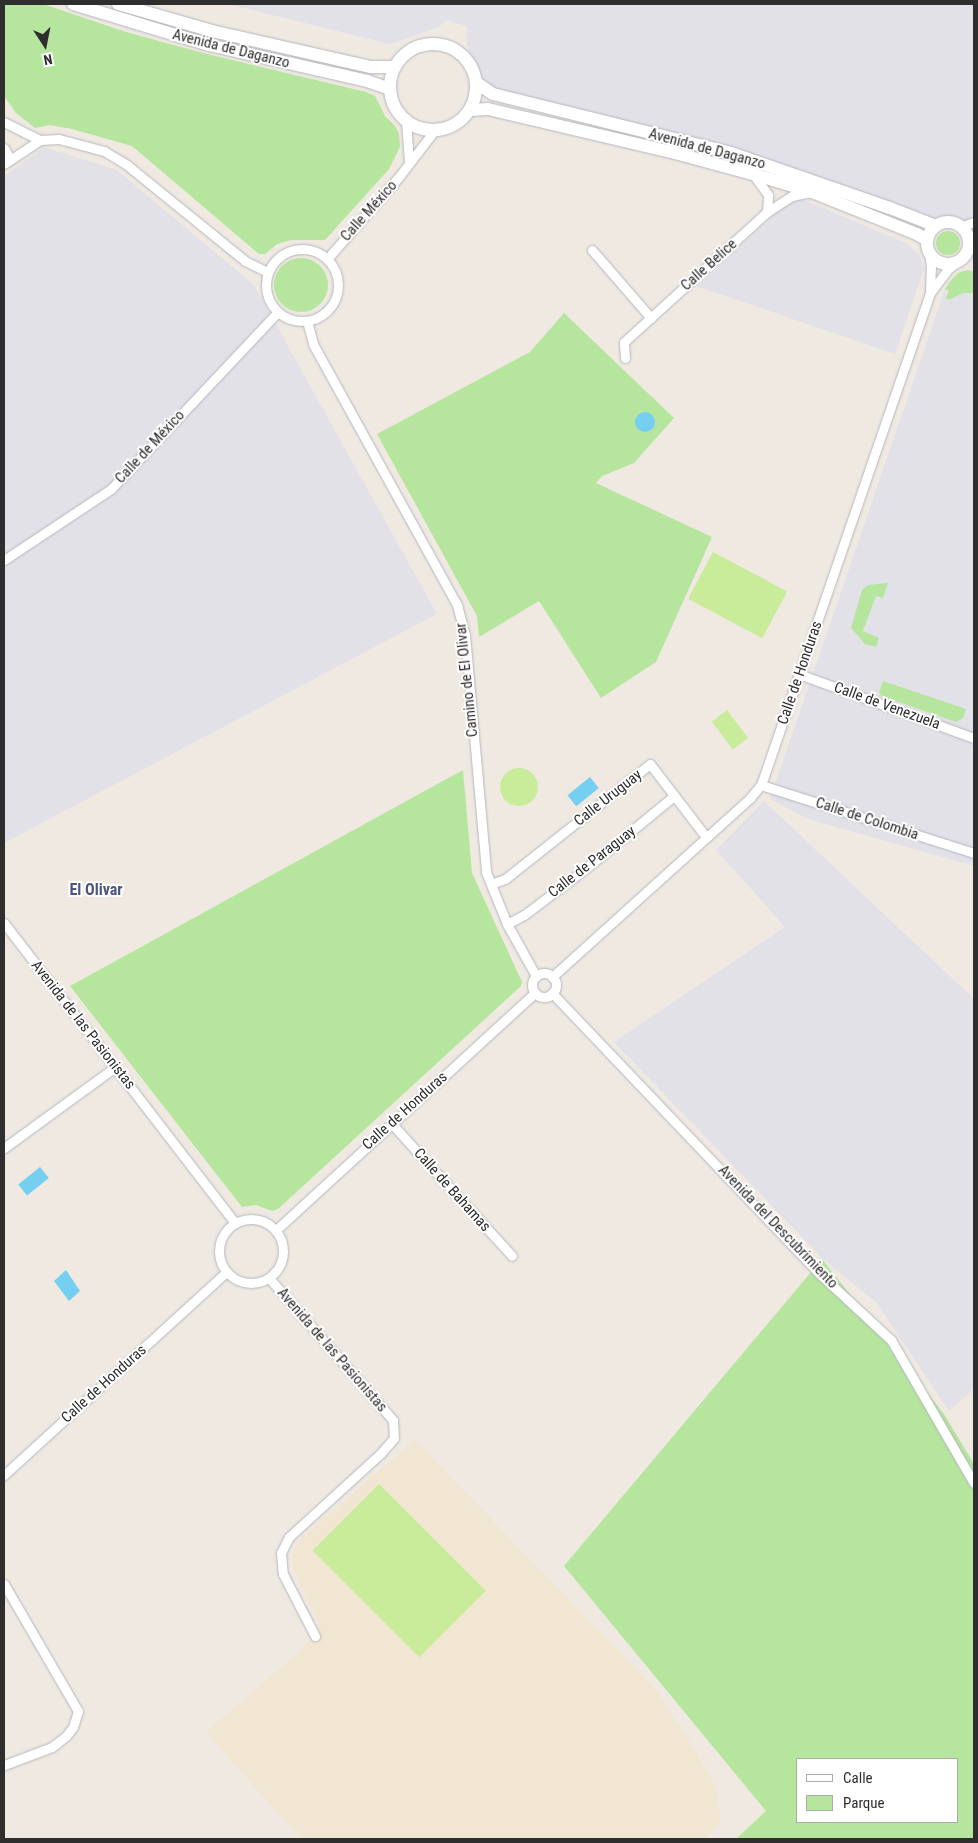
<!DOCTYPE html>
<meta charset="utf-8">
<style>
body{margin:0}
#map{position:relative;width:978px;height:1843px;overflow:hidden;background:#efe9e1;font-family:"Roboto Condensed",sans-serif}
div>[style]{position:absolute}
.industrial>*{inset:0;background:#e3e1e8}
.education>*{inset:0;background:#f0e6d1}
.green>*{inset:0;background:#b6e59e}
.round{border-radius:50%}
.pitch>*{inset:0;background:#c9ec9a;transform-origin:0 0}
.water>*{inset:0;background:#75cff0;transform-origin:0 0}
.roads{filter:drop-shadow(0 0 1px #b4b7c1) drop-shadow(0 0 1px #b4b7c1)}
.street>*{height:9px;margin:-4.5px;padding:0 4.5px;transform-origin:4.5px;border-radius:4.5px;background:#fff}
.street>.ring{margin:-4.5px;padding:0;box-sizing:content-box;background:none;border:9px solid #fff;border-radius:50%}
.secondary>*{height:12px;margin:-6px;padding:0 6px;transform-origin:6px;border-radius:6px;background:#fff}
.secondary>.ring{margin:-6px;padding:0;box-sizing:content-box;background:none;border:12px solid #fff;border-radius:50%}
span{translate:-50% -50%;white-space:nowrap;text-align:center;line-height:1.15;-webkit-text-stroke:4px #fff;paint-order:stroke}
.street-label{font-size:15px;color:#2e2e2e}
.neighbourhood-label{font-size:16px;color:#4d5680;font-weight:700}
.frame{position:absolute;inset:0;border:5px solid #2e2e2e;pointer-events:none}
.legend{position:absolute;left:796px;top:1758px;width:162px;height:65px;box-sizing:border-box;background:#fff;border:1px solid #ababab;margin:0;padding:6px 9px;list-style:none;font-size:15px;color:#2e2e2e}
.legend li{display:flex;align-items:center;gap:10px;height:25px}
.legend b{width:25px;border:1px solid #ababab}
.north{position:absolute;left:20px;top:20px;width:50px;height:50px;-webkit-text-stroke:4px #fff;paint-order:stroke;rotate:169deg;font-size:14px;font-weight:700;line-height:20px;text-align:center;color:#2e2e2e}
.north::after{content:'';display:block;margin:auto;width:18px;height:22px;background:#2e2e2e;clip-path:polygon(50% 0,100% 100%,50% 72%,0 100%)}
</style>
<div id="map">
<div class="industrial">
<i style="clip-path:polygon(228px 4px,974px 4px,974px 238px,968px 236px,957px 224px,941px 223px,731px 153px,493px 94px,477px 83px,467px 43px,466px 26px,446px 20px,439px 27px,390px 44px)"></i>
<i style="clip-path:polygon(44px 147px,117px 170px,254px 285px,437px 614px,4px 843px,4px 176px)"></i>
<i style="clip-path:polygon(804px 200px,908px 244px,920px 256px,924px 269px,895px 354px,696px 286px,787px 204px)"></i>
<i style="clip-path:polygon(968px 270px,974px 272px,974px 866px,808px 819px,770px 799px,945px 289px,958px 273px)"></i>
<i style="clip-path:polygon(764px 801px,974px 999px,974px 1389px,949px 1411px,876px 1302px,824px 1260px,614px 1042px,785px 927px,716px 850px)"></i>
</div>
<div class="education">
<i style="clip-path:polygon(415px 1440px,655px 1689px,696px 1752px,716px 1787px,721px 1822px,706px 1839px,301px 1839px,206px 1732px,298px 1653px,320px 1626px,293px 1570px,293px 1552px,300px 1539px)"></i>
</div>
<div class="green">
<i style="clip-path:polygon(4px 4px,43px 4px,126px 32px,203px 53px,366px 92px,375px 96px,385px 116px,395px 126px,399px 133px,400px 147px,389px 169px,325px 240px,291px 240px,277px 244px,265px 254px,259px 254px,132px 146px,72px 129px,50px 125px,35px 128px,16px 113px,4px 96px)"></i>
<i class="round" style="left:936px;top:231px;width:24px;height:24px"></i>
<i class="round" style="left:274px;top:258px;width:54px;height:54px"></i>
<i style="clip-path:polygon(968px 270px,974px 272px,974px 293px,963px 293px,949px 300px,946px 298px,949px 291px,945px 289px,951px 280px,958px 273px)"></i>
<i style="clip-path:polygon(564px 313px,674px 418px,634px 463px,602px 476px,596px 483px,712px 537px,656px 662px,601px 698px,539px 601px,479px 637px,477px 616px,377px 434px,530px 352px)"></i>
<i style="clip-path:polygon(888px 583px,883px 598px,876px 596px,863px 631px,879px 638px,876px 647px,865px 644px,851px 628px,862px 590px,868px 585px)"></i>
<i style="clip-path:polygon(883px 681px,966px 709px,963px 718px,956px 722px,881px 696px,879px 692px)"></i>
<i style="clip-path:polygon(463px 770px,472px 873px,522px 982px,521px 986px,278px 1209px,272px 1211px,256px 1205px,242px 1207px,70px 986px)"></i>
<i style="clip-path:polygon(evenodd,822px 1259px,944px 1414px,974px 1464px,974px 1839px,736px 1839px,766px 1811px,564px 1566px,822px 1259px,797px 1759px,957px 1759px,957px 1822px,797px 1822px,797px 1759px)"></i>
</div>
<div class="pitch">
<i style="left:713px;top:552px;width:84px;height:53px;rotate:28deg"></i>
<i style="left:727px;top:710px;width:35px;height:19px;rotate:53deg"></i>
<i class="round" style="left:500px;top:768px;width:38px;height:38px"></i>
<i style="left:379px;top:1484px;width:151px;height:94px;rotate:45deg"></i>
</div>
<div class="water">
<i class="round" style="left:635px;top:412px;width:20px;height:20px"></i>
<i style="left:590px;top:777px;width:14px;height:29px;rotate:51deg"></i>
<i style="left:40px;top:1167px;width:14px;height:28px;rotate:51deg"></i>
<i style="clip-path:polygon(66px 1270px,80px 1291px,69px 1301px,54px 1281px)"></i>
</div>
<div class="roads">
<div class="street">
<i style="left:406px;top:121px;width:41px;rotate:85.8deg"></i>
<i style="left:4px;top:122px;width:40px;rotate:26.6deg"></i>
<i style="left:4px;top:148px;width:13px;rotate:61deg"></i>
<i style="left:4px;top:164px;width:43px;rotate:-33.7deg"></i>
<i style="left:40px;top:140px;width:19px;rotate:-3deg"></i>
<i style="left:59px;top:139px;width:47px;rotate:14.9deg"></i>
<i style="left:104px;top:151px;width:27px;rotate:31deg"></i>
<i style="left:127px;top:165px;width:152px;rotate:39.1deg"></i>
<i style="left:245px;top:261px;width:25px;rotate:26deg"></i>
<i style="left:753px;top:174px;width:26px;rotate:54deg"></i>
<i style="left:768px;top:195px;width:17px;rotate:93deg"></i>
<i style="left:767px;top:212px;width:30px;rotate:-33deg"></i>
<i style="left:792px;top:196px;width:19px;rotate:-12deg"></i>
<i style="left:962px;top:226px;width:13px;rotate:-18deg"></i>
<i class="ring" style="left:266px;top:249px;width:63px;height:63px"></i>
<i style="left:592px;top:250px;width:90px;rotate:49.1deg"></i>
<i style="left:327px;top:259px;width:108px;rotate:-48.8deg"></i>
<i style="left:398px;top:178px;width:59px;rotate:-52.5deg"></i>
<i style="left:930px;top:293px;width:30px;rotate:-53deg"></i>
<i style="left:948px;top:269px;width:11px;rotate:-38deg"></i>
<i style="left:307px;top:321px;width:24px;rotate:75deg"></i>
<i style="left:313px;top:344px;width:298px;rotate:61.1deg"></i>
<i style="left:457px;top:605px;width:31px;rotate:75deg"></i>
<i style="left:465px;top:635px;width:238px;rotate:84.9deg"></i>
<i style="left:486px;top:872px;width:56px;rotate:68deg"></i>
<i style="left:507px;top:924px;width:60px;rotate:60.9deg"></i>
<i style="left:625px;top:358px;width:16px;rotate:-94deg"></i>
<i style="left:624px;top:342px;width:193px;rotate:-42.3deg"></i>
<i style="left:4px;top:560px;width:128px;rotate:-33.6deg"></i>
<i style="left:111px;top:489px;width:243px;rotate:-46.7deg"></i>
<i style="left:799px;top:674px;width:186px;rotate:20.1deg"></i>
<i style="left:761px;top:785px;width:224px;rotate:17.7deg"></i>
<i style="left:491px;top:884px;width:15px;rotate:-20deg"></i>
<i style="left:505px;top:879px;width:185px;rotate:-38.4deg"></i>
<i style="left:650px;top:764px;width:92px;rotate:52.5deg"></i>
<i style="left:4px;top:923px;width:379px;rotate:52.4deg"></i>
<i style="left:507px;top:924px;width:19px;rotate:-28deg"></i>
<i style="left:524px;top:915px;width:76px;rotate:-37deg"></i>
<i style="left:585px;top:869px;width:115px;rotate:-39.4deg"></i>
<i class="ring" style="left:532px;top:973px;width:15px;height:15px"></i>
<i style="left:552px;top:977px;width:267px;rotate:-42.1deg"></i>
<i style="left:750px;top:798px;width:17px;rotate:-50deg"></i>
<i style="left:761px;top:785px;width:520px;rotate:-71.04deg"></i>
<i style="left:930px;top:293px;width:25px;rotate:-88deg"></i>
<i style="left:931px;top:268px;width:16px;rotate:-97deg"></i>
<i style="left:552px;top:993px;width:390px;rotate:46.4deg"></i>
<i style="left:821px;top:1275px;width:96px;rotate:42.9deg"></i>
<i style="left:891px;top:1340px;width:165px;rotate:59.9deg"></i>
<i style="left:392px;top:1124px;width:178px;rotate:47.7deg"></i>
<i style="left:4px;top:1148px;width:137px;rotate:-36.1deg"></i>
<i class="ring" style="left:219px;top:1219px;width:55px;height:55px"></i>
<i style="left:276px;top:1230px;width:351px;rotate:-42.5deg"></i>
<i style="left:269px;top:1278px;width:189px;rotate:48.9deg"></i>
<i style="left:393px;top:1420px;width:18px;rotate:87deg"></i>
<i style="left:394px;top:1438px;width:20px;rotate:131deg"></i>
<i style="left:381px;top:1453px;width:125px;rotate:137.6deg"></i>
<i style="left:289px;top:1537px;width:18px;rotate:117deg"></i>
<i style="left:281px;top:1553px;width:21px;rotate:85deg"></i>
<i style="left:283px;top:1574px;width:70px;rotate:62.7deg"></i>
<i style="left:4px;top:1475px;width:301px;rotate:-42.4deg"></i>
<i style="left:4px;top:1584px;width:147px;rotate:59.8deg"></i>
<i style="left:78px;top:1711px;width:17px;rotate:107deg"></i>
<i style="left:73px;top:1727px;width:11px;rotate:128deg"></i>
<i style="left:66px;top:1736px;width:18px;rotate:142deg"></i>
<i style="left:52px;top:1747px;width:51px;rotate:159.4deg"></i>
</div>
<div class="secondary">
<i style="left:73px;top:4px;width:142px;rotate:16.8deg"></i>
<i style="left:209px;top:45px;width:162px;rotate:12.8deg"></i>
<i style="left:367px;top:81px;width:24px;rotate:19deg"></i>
<i style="left:118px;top:4px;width:98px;rotate:16deg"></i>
<i style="left:212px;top:31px;width:163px;rotate:12.8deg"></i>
<i style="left:371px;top:67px;width:24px"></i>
<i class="ring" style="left:390px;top:44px;width:74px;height:74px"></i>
<i style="left:477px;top:83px;width:19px;rotate:35deg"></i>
<i style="left:493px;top:94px;width:245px;rotate:13.9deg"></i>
<i style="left:731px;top:153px;width:168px;rotate:19.1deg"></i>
<i style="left:890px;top:208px;width:49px;rotate:21.4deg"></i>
<i style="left:471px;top:110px;width:17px;rotate:-3deg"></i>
<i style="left:488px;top:109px;width:192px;rotate:13.2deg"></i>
<i style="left:675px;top:153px;width:81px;rotate:15.1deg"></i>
<i style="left:753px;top:174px;width:62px;rotate:17deg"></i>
<i style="left:812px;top:192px;width:113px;rotate:21.8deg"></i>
<i style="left:917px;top:234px;width:12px;rotate:31deg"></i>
<i class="ring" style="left:927px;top:222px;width:30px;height:30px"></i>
</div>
</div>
<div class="street-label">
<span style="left:231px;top:49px;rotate:14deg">Avenida de Daganzo</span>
<span style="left:707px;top:149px;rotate:15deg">Avenida de Daganzo</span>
<span style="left:369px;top:211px;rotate:-48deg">Calle México</span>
<span style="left:709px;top:265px;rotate:-42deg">Calle Belice</span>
<span style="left:150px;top:447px;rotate:-47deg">Calle de México</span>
<span style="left:800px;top:673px;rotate:-71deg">Calle de Honduras</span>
<span style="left:467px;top:680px;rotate:-96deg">Camino de El Olivar</span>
<span style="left:887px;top:706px;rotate:20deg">Calle de Venezuela</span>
<span style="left:608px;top:798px;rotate:-38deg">Calle Uruguay</span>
<span style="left:867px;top:819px;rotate:18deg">Calle de Colombia</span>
<span style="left:592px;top:862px;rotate:-38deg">Calle de Paraguay</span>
<span style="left:83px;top:1025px;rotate:52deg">Avenida de las Pasionistas</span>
<span style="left:405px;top:1111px;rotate:-42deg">Calle de Honduras</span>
<span style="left:452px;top:1190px;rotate:48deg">Calle de Bahamas</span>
<span style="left:778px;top:1227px;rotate:46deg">Avenida del Descubrimiento</span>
<span style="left:332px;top:1350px;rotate:49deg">Avenida de las Pasionistas</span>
<span style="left:104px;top:1384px;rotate:-42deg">Calle de Honduras</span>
</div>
<div class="neighbourhood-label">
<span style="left:96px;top:890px">El Olivar</span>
</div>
<div class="frame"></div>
<ul class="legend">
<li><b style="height:6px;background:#fff"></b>Calle</li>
<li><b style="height:14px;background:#b6e59e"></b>Parque</li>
</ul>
<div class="north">N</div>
</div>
